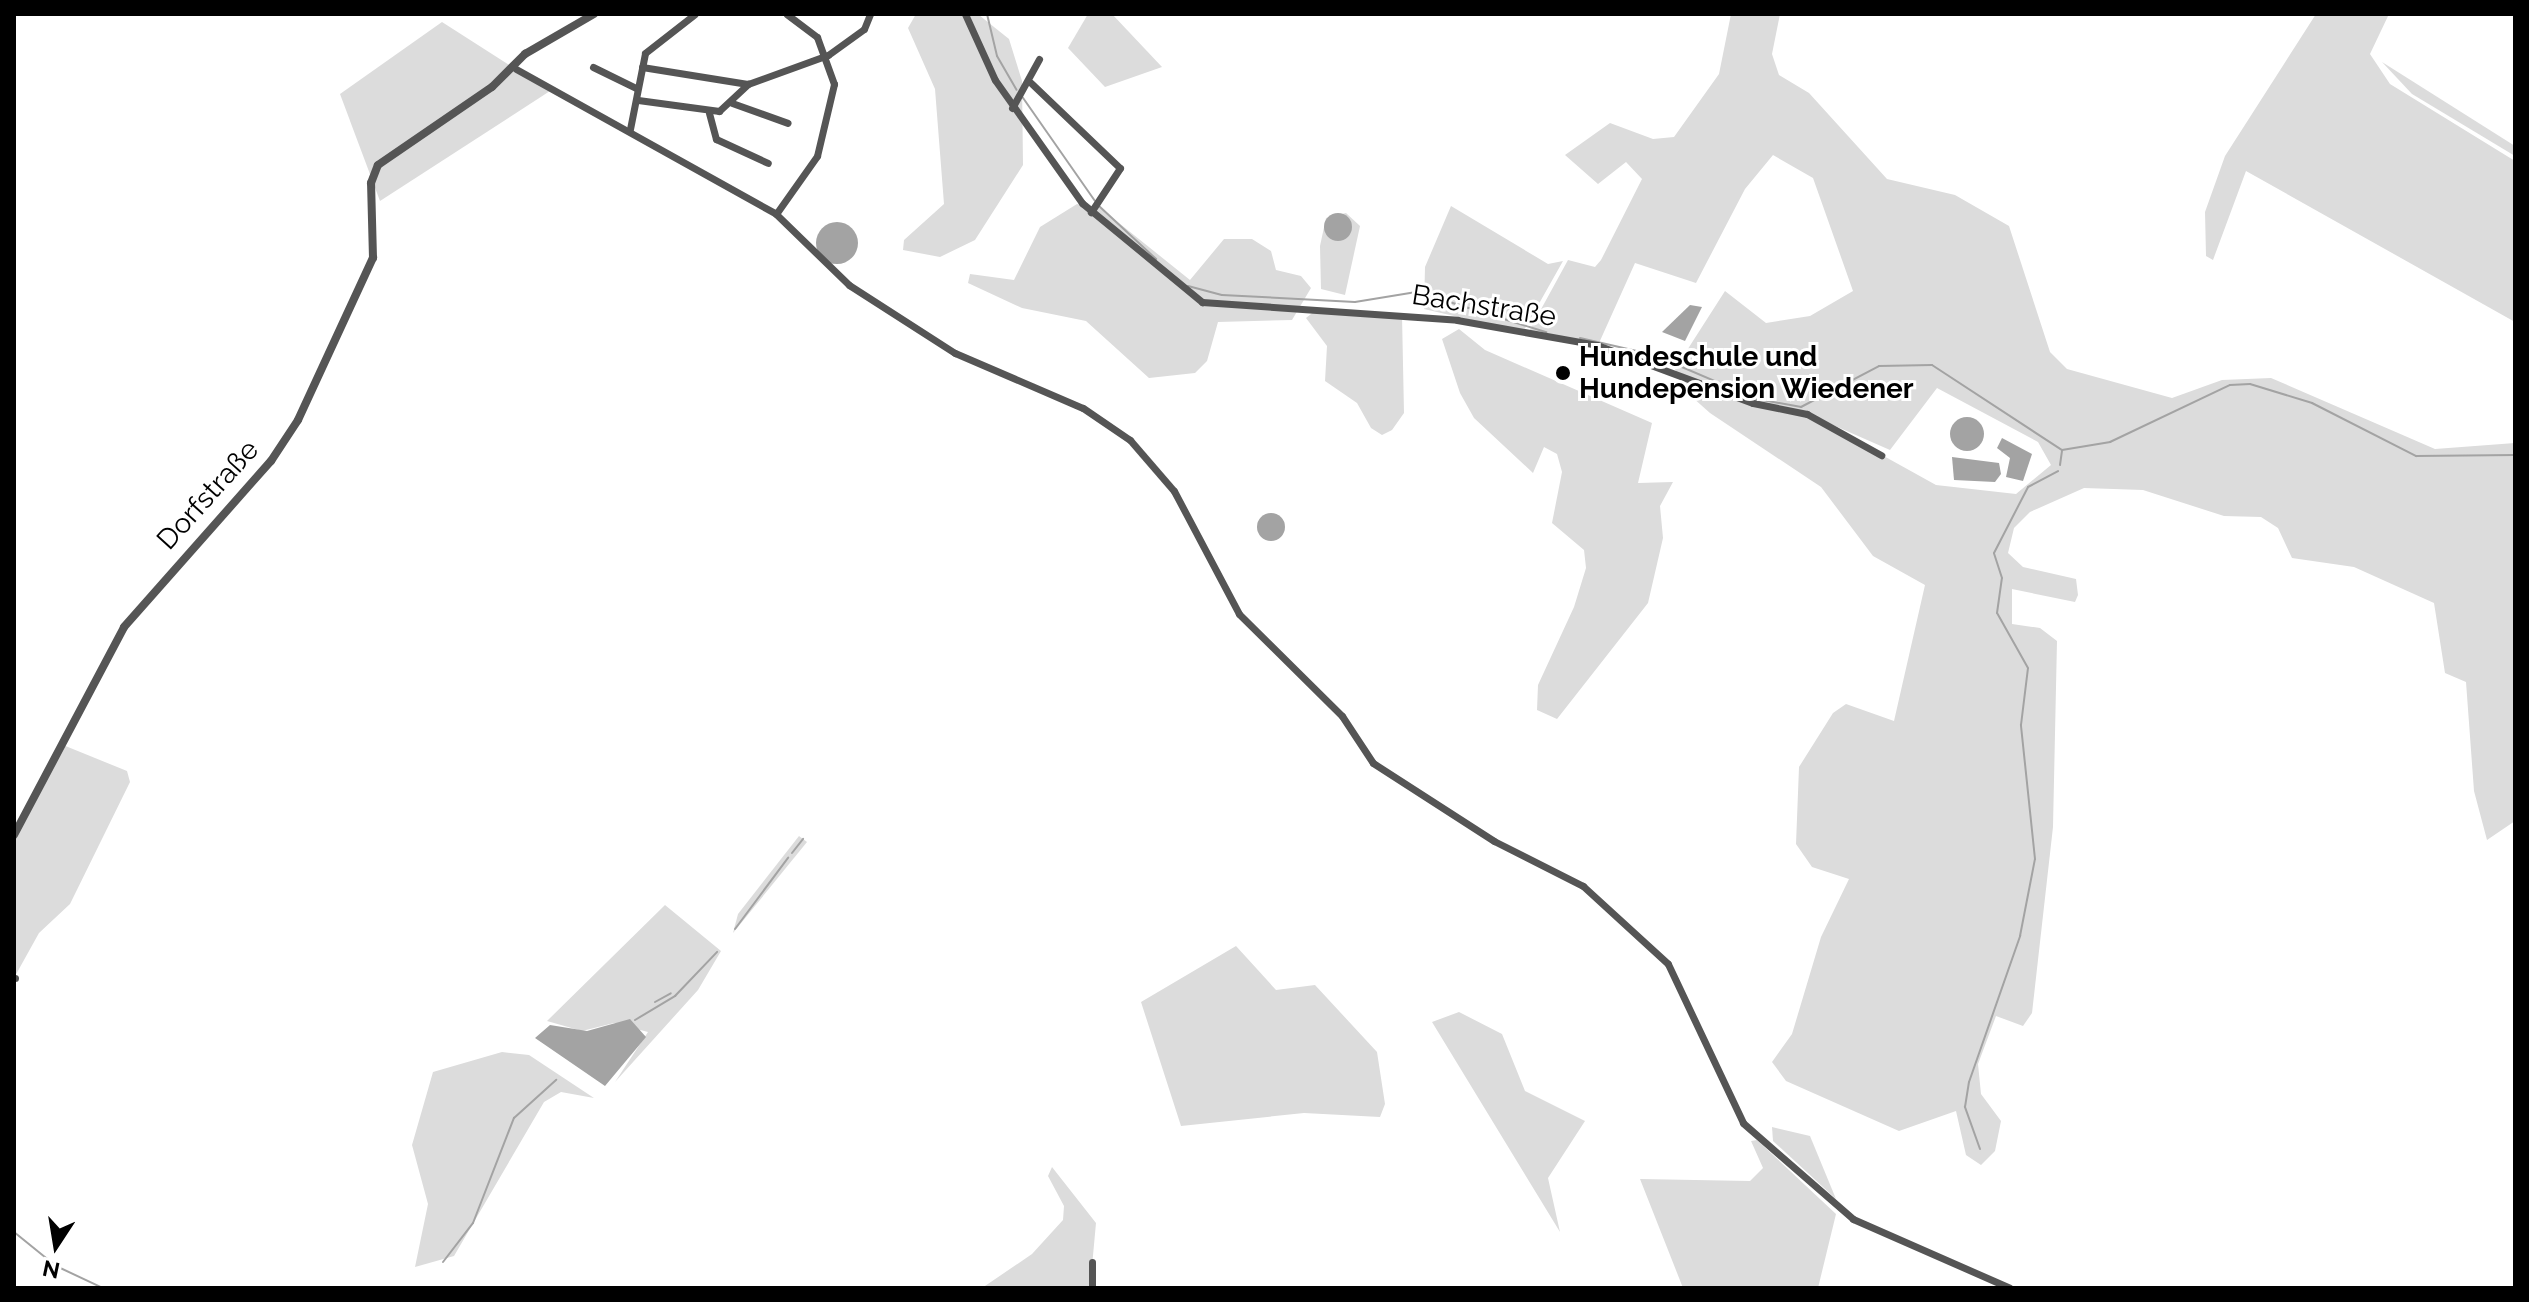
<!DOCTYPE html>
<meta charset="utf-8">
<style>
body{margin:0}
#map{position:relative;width:2529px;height:1302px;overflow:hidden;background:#fff;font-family:Raleway,sans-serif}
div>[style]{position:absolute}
.green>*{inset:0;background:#dcdcdc}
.water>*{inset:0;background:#a3a3a3}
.round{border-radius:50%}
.stream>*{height:2px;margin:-1px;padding:0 1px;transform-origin:1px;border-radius:1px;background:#a3a3a3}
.minor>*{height:7px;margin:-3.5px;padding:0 3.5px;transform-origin:3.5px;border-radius:3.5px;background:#555}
.tertiary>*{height:8px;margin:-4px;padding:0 4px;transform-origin:4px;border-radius:4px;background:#555}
.dots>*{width:22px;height:22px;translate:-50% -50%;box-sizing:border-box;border:4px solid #fff;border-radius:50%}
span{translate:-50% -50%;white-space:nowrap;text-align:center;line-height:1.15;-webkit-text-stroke:6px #fff;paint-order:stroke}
.street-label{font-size:28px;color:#000}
.poi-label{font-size:28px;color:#000;font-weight:700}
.left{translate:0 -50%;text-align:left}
.frame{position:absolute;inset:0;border:16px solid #000;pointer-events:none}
.north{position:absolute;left:16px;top:1206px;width:80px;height:80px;-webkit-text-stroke:6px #fff;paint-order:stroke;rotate:192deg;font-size:22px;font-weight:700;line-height:32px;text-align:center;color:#000}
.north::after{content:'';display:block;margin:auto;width:28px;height:36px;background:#000;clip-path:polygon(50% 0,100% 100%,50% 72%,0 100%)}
</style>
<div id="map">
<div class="green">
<i style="clip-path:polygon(916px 14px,979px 15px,1009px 39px,1022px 81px,1023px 165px,975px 240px,940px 257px,903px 250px,904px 240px,944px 204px,935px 89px,908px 28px)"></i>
<i style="clip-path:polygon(1088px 14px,1112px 14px,1162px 67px,1105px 87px,1068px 48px)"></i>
<i style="clip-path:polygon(evenodd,1731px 14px,1780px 14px,1772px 54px,1779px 75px,1809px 93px,1887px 179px,1955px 195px,2009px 226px,2050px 352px,2067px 369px,2172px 398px,2222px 380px,2271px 378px,2435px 449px,2515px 443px,2515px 821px,2487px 840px,2474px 791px,2466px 682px,2445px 673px,2434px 603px,2354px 567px,2292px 558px,2278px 528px,2261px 517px,2224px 516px,2143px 490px,2084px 488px,2030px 512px,2014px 528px,2008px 553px,2023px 567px,2076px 579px,2078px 595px,2075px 602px,2012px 589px,2012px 624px,2040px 628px,2057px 641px,2053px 827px,2032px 1013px,2023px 1026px,1996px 1016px,1978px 1064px,1981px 1094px,2001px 1121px,1995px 1151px,1981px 1165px,1966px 1155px,1956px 1111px,1899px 1131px,1786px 1081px,1772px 1062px,1792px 1034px,1821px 937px,1849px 879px,1812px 867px,1796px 844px,1799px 767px,1833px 713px,1846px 704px,1894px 721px,1925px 585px,1873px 556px,1821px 487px,1710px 413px,1683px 389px,1675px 369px,1725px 291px,1766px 323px,1810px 316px,1853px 291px,1813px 178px,1773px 155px,1745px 189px,1696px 283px,1635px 263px,1599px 343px,1528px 333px,1568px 260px,1595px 267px,1601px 260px,1642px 179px,1626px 162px,1598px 184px,1565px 155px,1610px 123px,1653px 139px,1674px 137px,1719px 74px,1731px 14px,1937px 388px,2038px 442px,2051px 465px,2016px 494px,1936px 485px,1808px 414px,1890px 450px,1937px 388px)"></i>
<i style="clip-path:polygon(2316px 14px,2389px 14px,2370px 54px,2390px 84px,2515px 161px,2515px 322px,2246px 171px,2213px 260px,2206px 256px,2205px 212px,2225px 156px)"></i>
<i style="clip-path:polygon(442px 22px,550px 91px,380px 201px,340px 94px)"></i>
<i style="clip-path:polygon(2382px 62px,2515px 146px,2515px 156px,2412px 94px)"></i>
<i style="clip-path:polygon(1077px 204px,1099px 207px,1190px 280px,1224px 239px,1252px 239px,1271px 251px,1276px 270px,1301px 276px,1311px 288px,1292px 320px,1218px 322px,1207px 361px,1195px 373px,1149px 378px,1086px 321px,1022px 308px,968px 283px,970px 274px,1014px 280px,1040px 227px)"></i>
<i style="clip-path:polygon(1451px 206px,1548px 264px,1563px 261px,1523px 332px,1424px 309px,1425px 267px)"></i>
<i style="clip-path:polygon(1346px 213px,1360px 226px,1345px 295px,1321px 289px,1320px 246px,1326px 218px)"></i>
<i style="clip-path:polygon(1316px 310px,1402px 315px,1404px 413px,1392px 430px,1382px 435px,1371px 428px,1357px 403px,1325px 381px,1327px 346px,1306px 318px)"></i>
<i style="clip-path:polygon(1459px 329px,1485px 350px,1652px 423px,1638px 483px,1673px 482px,1660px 506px,1663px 538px,1648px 603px,1557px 719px,1537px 710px,1538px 685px,1574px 607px,1586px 568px,1584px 550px,1552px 523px,1562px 472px,1557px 454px,1544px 447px,1533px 473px,1474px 418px,1460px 393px,1442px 339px)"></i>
<i style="clip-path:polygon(63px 745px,127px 771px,130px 782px,70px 904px,39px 933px,14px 978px,14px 836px)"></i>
<i style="clip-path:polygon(799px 836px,807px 842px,733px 933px,738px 914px)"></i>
<i style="clip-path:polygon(665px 905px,721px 951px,698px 990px,615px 1082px,648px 1032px,614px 1023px,582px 1031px,547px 1021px)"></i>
<i style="clip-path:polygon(1236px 946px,1276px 990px,1315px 985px,1377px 1052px,1385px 1104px,1380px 1117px,1304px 1113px,1181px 1126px,1141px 1002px)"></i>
<i style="clip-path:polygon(1459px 1012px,1502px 1034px,1525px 1091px,1585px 1121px,1548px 1178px,1560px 1232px,1432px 1022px)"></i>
<i style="clip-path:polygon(502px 1052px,529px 1055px,594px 1098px,561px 1092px,544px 1102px,454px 1256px,415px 1267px,428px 1204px,412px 1145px,433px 1072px)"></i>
<i style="clip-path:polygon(1772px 1127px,1810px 1136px,1836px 1199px,1773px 1141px)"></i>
<i style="clip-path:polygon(1757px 1140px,1836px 1214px,1818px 1288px,1683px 1288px,1640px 1179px,1750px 1181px,1763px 1168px,1751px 1141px)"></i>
<i style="clip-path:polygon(1052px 1167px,1096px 1223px,1090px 1288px,982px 1288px,1032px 1254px,1063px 1220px,1064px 1206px,1048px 1176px)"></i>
</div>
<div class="water">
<i class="round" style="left:1324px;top:213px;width:28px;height:28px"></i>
<i class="round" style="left:816px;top:222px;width:42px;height:42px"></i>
<i style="clip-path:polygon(1690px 305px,1702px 307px,1685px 341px,1662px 332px)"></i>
<i class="round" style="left:1950px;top:417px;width:34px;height:34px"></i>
<i style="clip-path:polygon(2002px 438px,2032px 454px,2023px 481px,2006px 477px,2010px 458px,1997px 448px)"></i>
<i style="clip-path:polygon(1952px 457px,1999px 463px,2001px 474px,1995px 482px,1954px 480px)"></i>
<i class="round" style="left:1257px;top:513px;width:28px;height:28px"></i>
<i style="clip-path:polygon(630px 1019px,646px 1037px,605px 1086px,535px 1038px,550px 1025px,587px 1031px)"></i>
</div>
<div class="stream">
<i style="left:987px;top:14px;width:43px;rotate:76.6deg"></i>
<i style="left:997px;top:56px;width:39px;rotate:60deg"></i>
<i style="left:1021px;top:95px;width:129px;rotate:55.1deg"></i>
<i style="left:1099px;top:206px;width:78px;rotate:42.9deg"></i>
<i style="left:1188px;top:286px;width:35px;rotate:15deg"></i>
<i style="left:1222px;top:295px;width:133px;rotate:3deg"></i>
<i style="left:1355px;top:302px;width:62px;rotate:-9.3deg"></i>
<i style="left:1427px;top:295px;width:125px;rotate:17.3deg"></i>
<i style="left:1580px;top:338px;width:67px;rotate:13deg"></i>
<i style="left:1656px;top:356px;width:110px;rotate:23.1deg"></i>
<i style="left:1757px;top:399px;width:45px;rotate:10.3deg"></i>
<i style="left:1801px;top:407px;width:88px;rotate:-27.7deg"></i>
<i style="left:1879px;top:366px;width:53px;rotate:-1.1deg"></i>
<i style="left:1932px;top:365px;width:155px;rotate:33.2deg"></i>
<i style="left:2062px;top:450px;width:49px;rotate:-9.5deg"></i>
<i style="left:2110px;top:442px;width:133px;rotate:-25.4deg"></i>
<i style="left:2230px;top:385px;width:20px;rotate:-3deg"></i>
<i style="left:2250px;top:384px;width:65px;rotate:17deg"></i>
<i style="left:2312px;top:403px;width:117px;rotate:27deg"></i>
<i style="left:2416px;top:456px;width:99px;rotate:-0.6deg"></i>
<i style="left:2060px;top:465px;width:14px;rotate:-82deg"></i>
<i style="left:792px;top:853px;width:18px;rotate:-52deg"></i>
<i style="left:735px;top:929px;width:89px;rotate:-53.3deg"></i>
<i style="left:655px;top:1002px;width:18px;rotate:-29deg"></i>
<i style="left:635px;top:1020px;width:47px;rotate:-31deg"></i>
<i style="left:675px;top:996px;width:61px;rotate:-46.3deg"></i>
<i style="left:1980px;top:1149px;width:45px;rotate:-109.7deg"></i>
<i style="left:1965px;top:1107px;width:25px;rotate:-81deg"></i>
<i style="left:1969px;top:1082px;width:155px;rotate:-70.7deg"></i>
<i style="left:2020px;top:936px;width:78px;rotate:-79deg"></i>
<i style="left:2035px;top:859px;width:135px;rotate:-96deg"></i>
<i style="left:2021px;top:725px;width:57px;rotate:-83deg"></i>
<i style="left:2028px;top:668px;width:63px;rotate:-119.4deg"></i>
<i style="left:1997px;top:613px;width:35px;rotate:-82deg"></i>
<i style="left:2002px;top:578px;width:26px;rotate:-108deg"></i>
<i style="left:1994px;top:553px;width:74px;rotate:-62.7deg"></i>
<i style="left:2028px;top:487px;width:34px;rotate:-28deg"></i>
<i style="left:14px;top:1232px;width:54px;rotate:39deg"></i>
<i style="left:56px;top:1266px;width:52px;rotate:25.1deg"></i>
<i style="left:443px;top:1262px;width:49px;rotate:-52.4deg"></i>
<i style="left:473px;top:1223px;width:113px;rotate:-68.7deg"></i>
<i style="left:514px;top:1118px;width:57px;rotate:-42.1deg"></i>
</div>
<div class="minor">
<i style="left:965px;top:14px;width:72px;rotate:65.6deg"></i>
<i style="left:995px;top:80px;width:151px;rotate:54.7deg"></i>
<i style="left:1082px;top:203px;width:156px;rotate:39.5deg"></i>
<i style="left:1202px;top:302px;width:256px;rotate:4deg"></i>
<i style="left:1457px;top:320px;width:142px;rotate:10.1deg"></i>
<i style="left:1597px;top:345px;width:166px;rotate:20.4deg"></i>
<i style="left:1753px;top:403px;width:55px;rotate:11.5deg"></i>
<i style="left:1807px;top:414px;width:85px;rotate:29deg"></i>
<i style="left:593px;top:67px;width:48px;rotate:26deg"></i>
<i style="left:642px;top:67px;width:107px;rotate:9.1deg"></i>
<i style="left:748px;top:84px;width:85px;rotate:-19.9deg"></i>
<i style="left:828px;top:55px;width:44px;rotate:-35.8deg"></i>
<i style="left:864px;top:29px;width:16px;rotate:-68deg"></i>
<i style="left:516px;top:69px;width:298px;rotate:29.1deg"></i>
<i style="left:776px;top:214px;width:102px;rotate:44.2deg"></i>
<i style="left:849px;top:285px;width:126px;rotate:32.7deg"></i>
<i style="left:955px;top:353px;width:139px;rotate:23.3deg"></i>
<i style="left:1083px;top:408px;width:57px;rotate:34.2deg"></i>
<i style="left:1130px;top:440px;width:67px;rotate:49.2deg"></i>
<i style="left:1174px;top:491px;width:139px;rotate:62.1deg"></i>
<i style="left:1239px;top:614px;width:145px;rotate:44.7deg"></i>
<i style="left:1342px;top:716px;width:56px;rotate:56.6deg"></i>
<i style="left:1373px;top:763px;width:144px;rotate:32.8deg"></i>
<i style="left:1494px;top:841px;width:100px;rotate:26.8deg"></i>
<i style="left:1583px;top:886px;width:115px;rotate:42.5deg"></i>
<i style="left:1668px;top:964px;width:176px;rotate:64.7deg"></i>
<i style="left:1743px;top:1123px;width:146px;rotate:41.1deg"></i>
<i style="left:1853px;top:1219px;width:171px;rotate:23.7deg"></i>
<i style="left:1031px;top:83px;width:123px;rotate:43.7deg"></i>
<i style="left:1120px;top:168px;width:53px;rotate:123.4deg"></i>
<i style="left:638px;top:100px;width:82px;rotate:7.7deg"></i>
<i style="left:719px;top:111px;width:40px;rotate:-43deg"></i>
<i style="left:732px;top:103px;width:59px;rotate:19.7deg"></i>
<i style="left:1012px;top:108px;width:56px;rotate:-61.1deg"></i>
<i style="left:709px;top:113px;width:27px;rotate:75deg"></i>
<i style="left:716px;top:139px;width:57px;rotate:24.8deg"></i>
<i style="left:630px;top:129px;width:77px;rotate:-78.8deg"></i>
<i style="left:645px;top:53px;width:63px;rotate:-38deg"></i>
<i style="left:776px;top:214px;width:71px;rotate:-54.7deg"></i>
<i style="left:817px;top:156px;width:74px;rotate:-76.7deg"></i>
<i style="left:834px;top:84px;width:50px;rotate:-109.9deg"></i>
<i style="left:817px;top:37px;width:38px;rotate:-143deg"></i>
<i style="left:14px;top:978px;width:1px"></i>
<i style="left:1092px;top:1288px;width:26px;rotate:-90deg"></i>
</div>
<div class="tertiary">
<i style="left:14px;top:835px;width:235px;rotate:-62.1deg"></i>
<i style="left:124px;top:627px;width:222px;rotate:-48.5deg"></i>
<i style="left:271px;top:461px;width:49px;rotate:-56.6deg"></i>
<i style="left:298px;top:420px;width:179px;rotate:-65.2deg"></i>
<i style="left:373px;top:258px;width:75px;rotate:-91.5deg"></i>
<i style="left:371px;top:183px;width:19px;rotate:-69deg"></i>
<i style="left:378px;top:165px;width:138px;rotate:-34.4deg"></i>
<i style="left:492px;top:87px;width:47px;rotate:-45deg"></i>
<i style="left:525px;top:54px;width:80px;rotate:-30.1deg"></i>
</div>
<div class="dots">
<i style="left:1563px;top:373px;background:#000"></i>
</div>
<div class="street-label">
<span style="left:1484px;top:306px;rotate:9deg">Bachstraße</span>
<span style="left:208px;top:495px;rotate:-48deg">Dorfstraße</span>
</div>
<div class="poi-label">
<span class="left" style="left:1579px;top:373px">Hundeschule und<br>Hundepension Wiedener</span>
</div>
<div class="frame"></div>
<div class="north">N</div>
</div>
